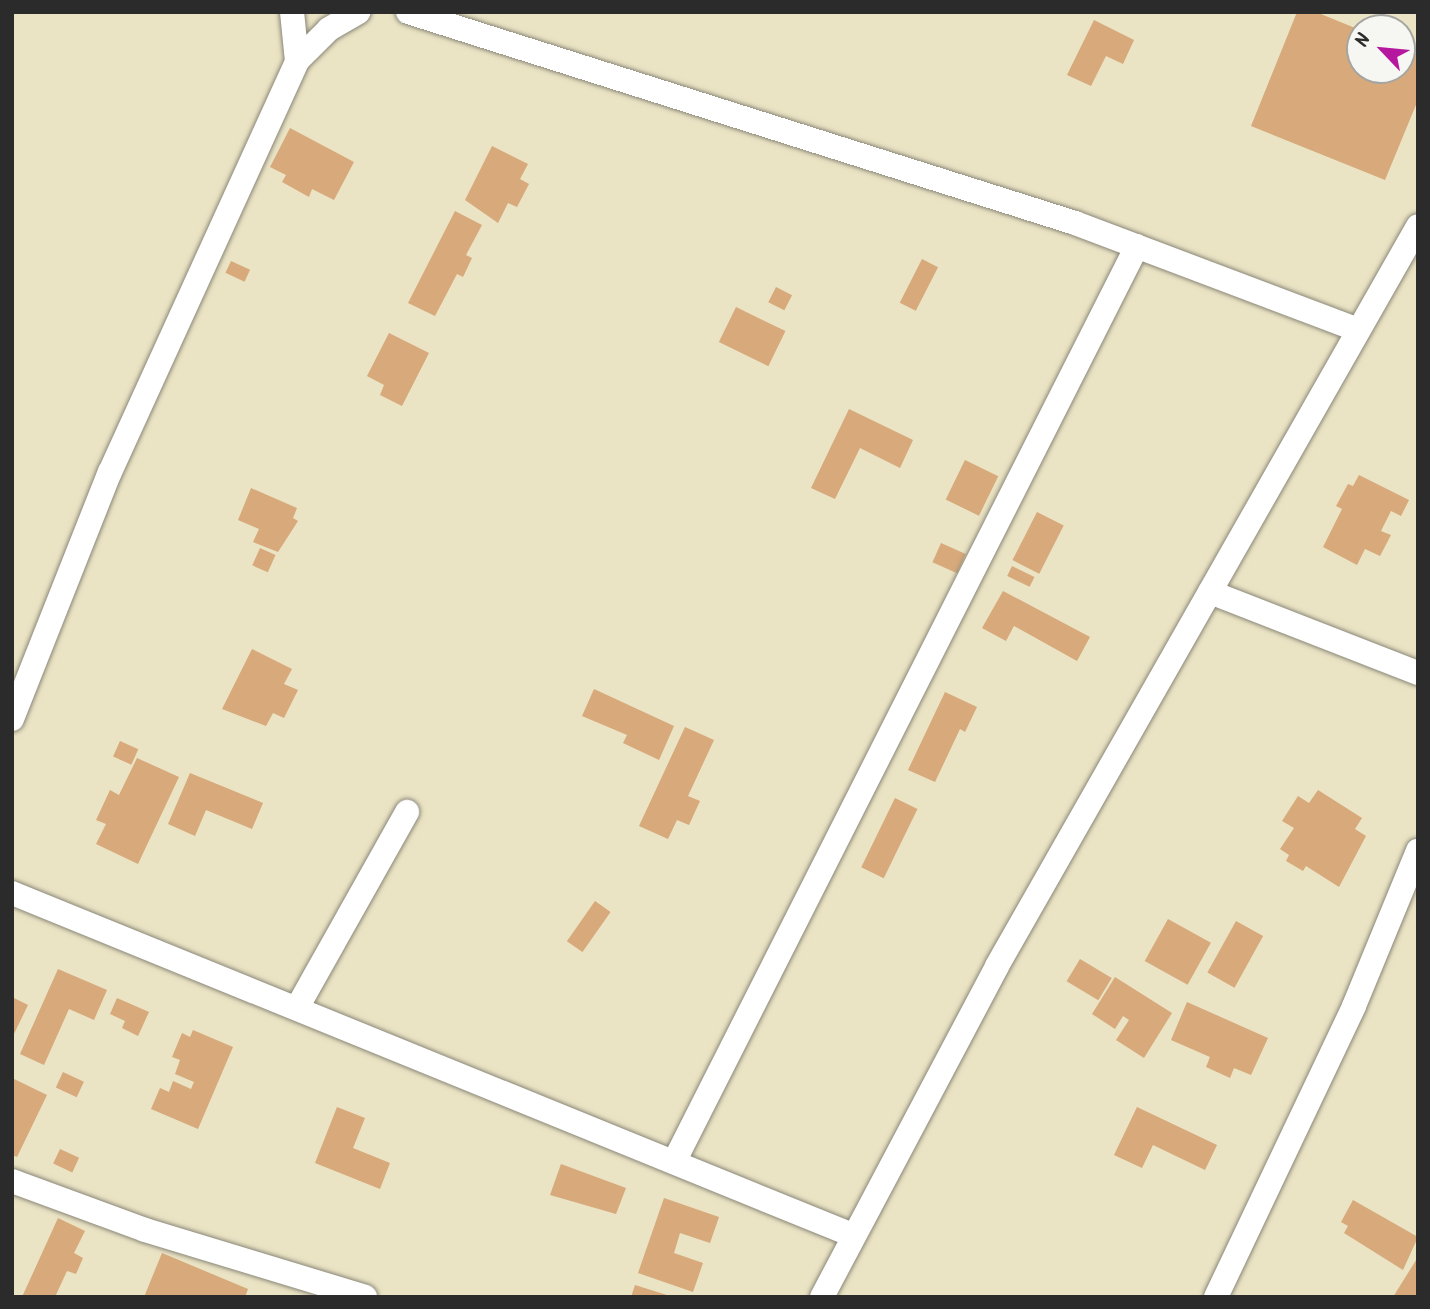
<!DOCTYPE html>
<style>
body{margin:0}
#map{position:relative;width:1430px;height:1309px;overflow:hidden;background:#eae3c4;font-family:Kalam,sans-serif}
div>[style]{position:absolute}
.building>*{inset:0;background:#d7a97b;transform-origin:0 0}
.roads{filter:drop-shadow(0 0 2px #8a8778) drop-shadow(0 0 2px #8a8778)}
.street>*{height:24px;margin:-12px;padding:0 12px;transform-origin:12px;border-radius:12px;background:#fff}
span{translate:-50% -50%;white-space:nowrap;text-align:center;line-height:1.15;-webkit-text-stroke:6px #f6f6f2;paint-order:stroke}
.frame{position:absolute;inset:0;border:14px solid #2b2b2b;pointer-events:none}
.north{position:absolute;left:1346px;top:14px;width:70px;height:70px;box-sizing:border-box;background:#f6f6f2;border:2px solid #a5a5a2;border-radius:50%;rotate:296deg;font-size:19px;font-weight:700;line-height:28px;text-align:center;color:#2b2b2b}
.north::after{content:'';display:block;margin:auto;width:24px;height:32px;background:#b5179e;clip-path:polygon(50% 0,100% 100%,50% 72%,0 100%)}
</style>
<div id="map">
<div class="building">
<i style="clip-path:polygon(1297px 12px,1316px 12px,1360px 30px,1360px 70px,1402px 70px,1402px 47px,1418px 54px,1418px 100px,1385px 180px,1251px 126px)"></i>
<i style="clip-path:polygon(1094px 20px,1134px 40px,1123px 64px,1106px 56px,1091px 86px,1067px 75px)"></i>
<i style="clip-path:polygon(290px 128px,354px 162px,334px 200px,312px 189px,309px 197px,282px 182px,286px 175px,270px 167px)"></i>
<i style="clip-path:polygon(492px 146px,528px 164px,520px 179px,529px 184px,517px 207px,508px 203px,498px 223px,465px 200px)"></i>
<i style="clip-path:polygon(455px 211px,482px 225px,466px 255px,472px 258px,463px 277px,457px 274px,435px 316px,408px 303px)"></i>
<i style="left:922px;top:259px;width:18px;height:49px;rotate:27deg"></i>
<i style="left:231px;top:261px;width:21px;height:13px;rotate:25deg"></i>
<i style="left:776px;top:287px;width:18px;height:17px;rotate:27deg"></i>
<i style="left:736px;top:307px;width:55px;height:39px;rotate:26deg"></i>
<i style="clip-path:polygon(389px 333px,429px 353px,402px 406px,380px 395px,384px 385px,367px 376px)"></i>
<i style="clip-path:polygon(849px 409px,913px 440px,900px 468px,860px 448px,835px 499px,811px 488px)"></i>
<i style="left:965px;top:460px;width:37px;height:44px;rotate:26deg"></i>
<i style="clip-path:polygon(1359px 475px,1409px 500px,1401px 516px,1391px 511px,1381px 531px,1391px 535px,1380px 556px,1365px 549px,1357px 565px,1323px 547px,1342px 509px,1336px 506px,1348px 484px,1353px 486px)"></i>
<i style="clip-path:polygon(251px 488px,297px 508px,293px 518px,298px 521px,278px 552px,253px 542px,259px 529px,238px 520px)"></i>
<i style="left:1037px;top:512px;width:30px;height:54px;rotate:27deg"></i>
<i style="left:941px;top:543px;width:27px;height:21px;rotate:24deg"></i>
<i style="left:260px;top:548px;width:17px;height:19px;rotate:24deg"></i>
<i style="left:1012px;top:566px;width:25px;height:11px;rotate:26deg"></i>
<i style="clip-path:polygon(1003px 591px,1090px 637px,1077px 661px,1014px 626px,1006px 641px,982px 628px)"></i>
<i style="clip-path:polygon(252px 649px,292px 669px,284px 684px,298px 690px,284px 718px,273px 713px,266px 726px,222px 709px)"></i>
<i style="clip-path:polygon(594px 689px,674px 726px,659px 760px,623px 743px,627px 735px,582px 716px)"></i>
<i style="clip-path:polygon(945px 692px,977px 707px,965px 732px,960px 729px,935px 782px,908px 770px)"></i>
<i style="clip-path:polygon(685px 727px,714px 740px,688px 796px,700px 801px,689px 825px,677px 820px,668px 839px,639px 826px)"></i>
<i style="left:120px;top:741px;width:20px;height:17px;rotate:24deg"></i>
<i style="clip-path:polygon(137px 758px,179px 777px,138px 864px,96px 844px,106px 824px,96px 820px,110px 790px,119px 795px)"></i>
<i style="clip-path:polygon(190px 773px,263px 803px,252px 829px,206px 810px,195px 836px,168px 824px)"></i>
<i style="clip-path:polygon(1318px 790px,1362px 818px,1355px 829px,1366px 836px,1339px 887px,1306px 866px,1303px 871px,1286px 861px,1289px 855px,1280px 849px,1294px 828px,1282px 821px,1298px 796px,1309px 803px)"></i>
<i style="left:895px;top:798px;width:25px;height:77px;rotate:26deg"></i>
<i style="left:595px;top:901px;width:19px;height:49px;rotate:35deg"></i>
<i style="left:1168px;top:919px;width:49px;height:48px;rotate:29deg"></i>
<i style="left:1236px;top:921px;width:31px;height:59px;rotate:29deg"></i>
<i style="left:1080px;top:959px;width:37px;height:26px;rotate:31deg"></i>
<i style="clip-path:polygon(58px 969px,107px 990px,94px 1020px,69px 1009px,44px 1065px,20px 1054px)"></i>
<i style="clip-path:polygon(1115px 977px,1172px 1013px,1144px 1058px,1116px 1040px,1129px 1020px,1123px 1016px,1115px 1029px,1092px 1014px)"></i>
<i style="clip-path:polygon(12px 997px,28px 1005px,12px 1038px)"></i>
<i style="clip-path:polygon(117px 998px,149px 1012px,138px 1036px,122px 1028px,125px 1021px,110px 1014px)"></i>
<i style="clip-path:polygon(1187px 1002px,1268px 1038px,1251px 1075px,1234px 1068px,1230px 1078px,1206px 1067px,1210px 1057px,1171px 1040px)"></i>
<i style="clip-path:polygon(193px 1030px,233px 1047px,198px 1129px,151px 1109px,160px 1088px,169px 1092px,173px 1081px,191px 1089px,194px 1082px,175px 1074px,180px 1060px,172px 1057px,182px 1033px,190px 1037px)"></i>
<i style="left:63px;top:1072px;width:23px;height:17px;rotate:25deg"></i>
<i style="clip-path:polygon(12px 1078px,47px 1095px,17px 1157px,12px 1155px)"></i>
<i style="clip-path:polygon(337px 1107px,365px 1118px,353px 1148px,390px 1163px,380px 1189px,315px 1163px)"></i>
<i style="clip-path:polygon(1137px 1107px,1217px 1145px,1205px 1170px,1153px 1145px,1142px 1168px,1114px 1155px)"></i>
<i style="left:60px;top:1149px;width:21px;height:16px;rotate:25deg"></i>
<i style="clip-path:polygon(561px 1164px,626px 1188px,616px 1214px,550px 1195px)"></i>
<i style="clip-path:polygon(664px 1198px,719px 1217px,710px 1243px,680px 1233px,674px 1253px,703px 1263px,693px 1292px,638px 1273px)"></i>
<i style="clip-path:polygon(1353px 1200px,1418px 1237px,1403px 1270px,1344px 1233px,1348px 1226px,1341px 1222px)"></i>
<i style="clip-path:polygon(58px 1218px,85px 1231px,74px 1253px,83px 1258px,76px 1274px,67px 1271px,55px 1297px,22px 1297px)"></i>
<i style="clip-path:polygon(162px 1253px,248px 1289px,245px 1297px,144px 1297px)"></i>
<i style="clip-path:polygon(1418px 1257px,1418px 1297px,1393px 1297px)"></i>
<i style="clip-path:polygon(635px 1285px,670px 1296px,670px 1297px,631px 1297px)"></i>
</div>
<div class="roads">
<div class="street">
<i style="left:292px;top:12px;width:49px;rotate:84.2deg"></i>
<i style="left:408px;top:12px;width:700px;rotate:17.55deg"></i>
<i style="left:1075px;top:223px;width:300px;rotate:20.7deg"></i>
<i style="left:1210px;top:592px;width:223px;rotate:21.3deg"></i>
<i style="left:12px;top:719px;width:266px;rotate:-68.4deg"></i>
<i style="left:110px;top:472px;width:452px;rotate:-65.5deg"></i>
<i style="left:297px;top:61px;width:45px;rotate:-45deg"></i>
<i style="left:329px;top:29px;width:34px;rotate:-30deg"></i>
<i style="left:12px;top:893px;width:907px;rotate:22.15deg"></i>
<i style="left:297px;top:1008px;width:225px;rotate:-60.7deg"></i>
<i style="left:675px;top:1160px;width:1024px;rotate:-63.18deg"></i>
<i style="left:12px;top:1181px;width:142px;rotate:20.2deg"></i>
<i style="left:145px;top:1230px;width:230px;rotate:16.9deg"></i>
<i style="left:822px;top:1297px;width:374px;rotate:-62.1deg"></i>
<i style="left:997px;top:966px;width:851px;rotate:-60.36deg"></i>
<i style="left:1216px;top:1297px;width:322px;rotate:-64.6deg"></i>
<i style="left:1354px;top:1006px;width:168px;rotate:-67.6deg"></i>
</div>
</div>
<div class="frame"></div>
<div class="north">N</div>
</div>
